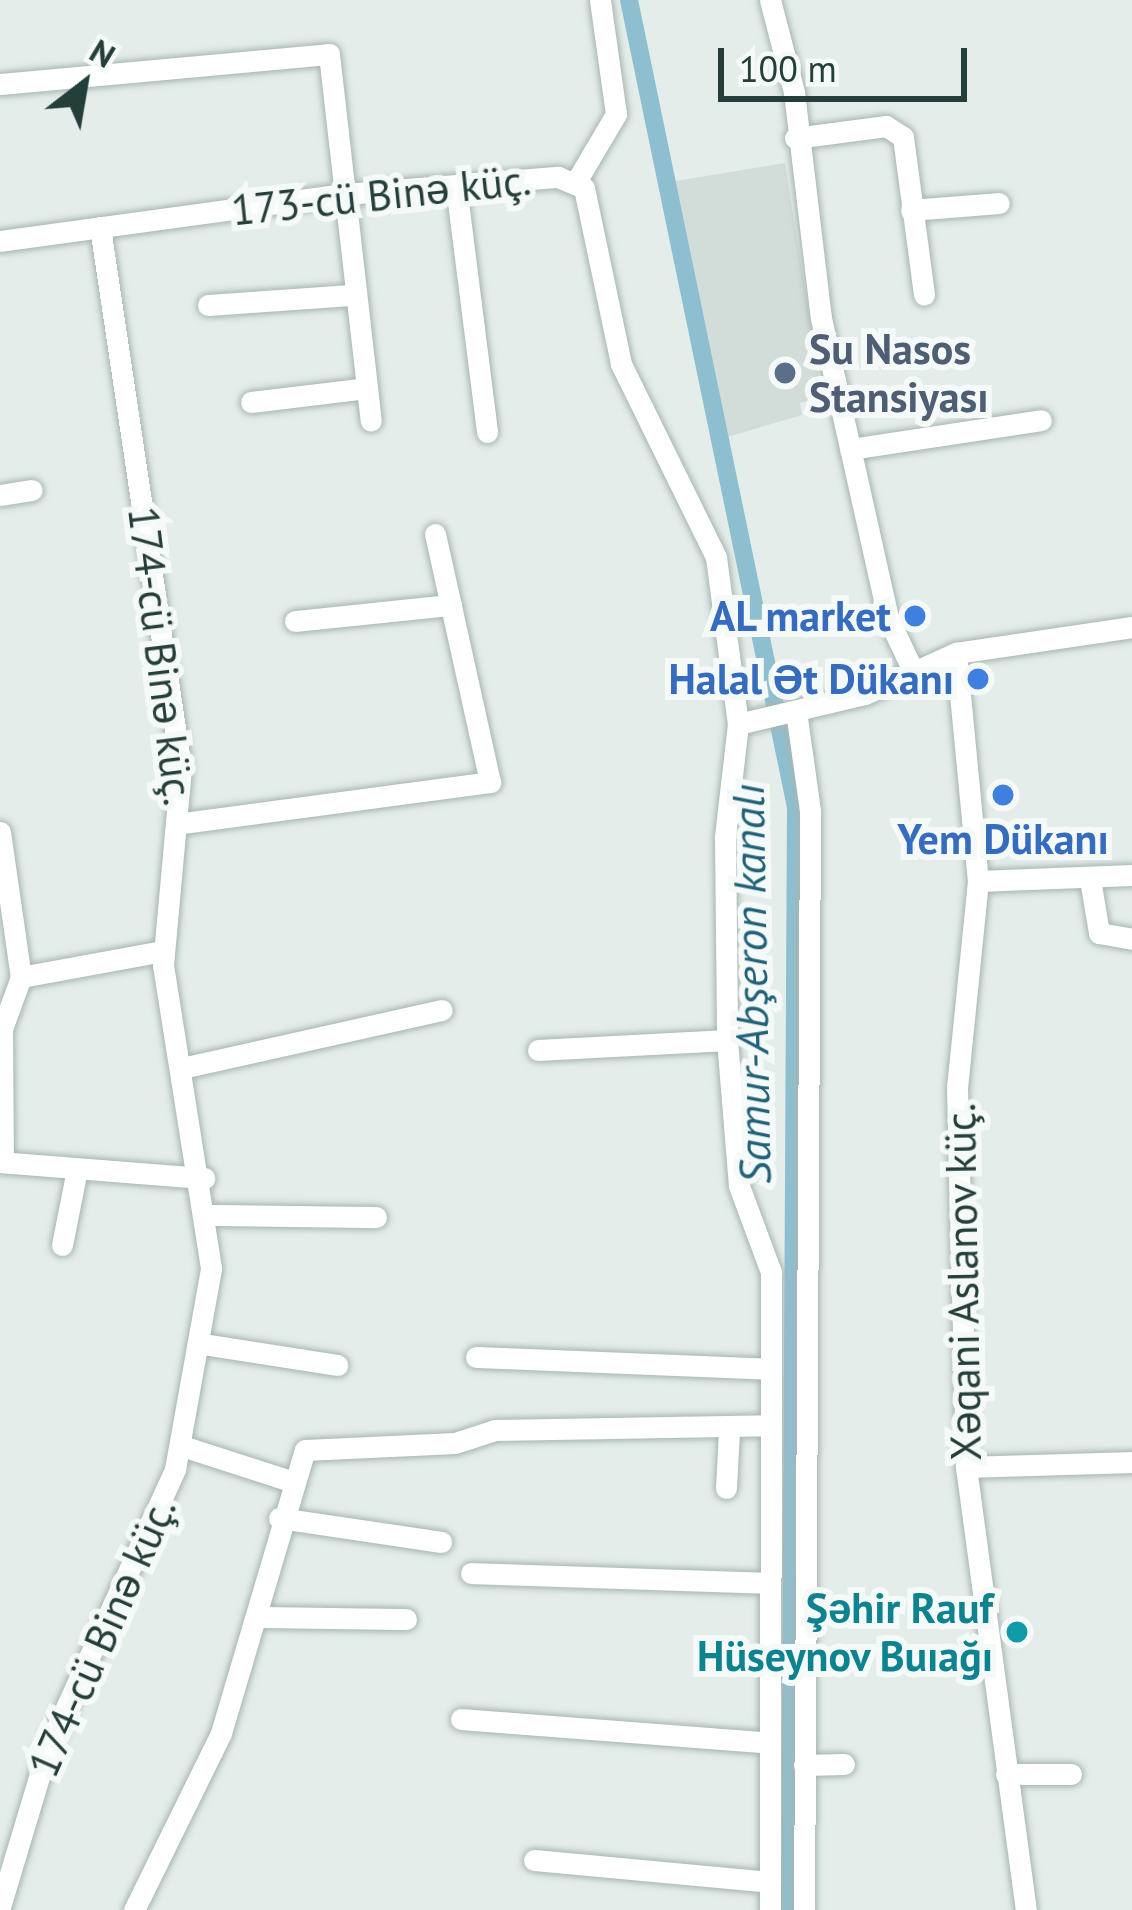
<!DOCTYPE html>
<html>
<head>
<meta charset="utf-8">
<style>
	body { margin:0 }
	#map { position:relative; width:1132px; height:1910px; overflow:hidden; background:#e4edea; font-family:"PT Sans",sans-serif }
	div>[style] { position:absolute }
	.built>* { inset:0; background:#d2ddd9 }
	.canal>* { height:18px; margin:-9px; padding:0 9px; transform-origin:9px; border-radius:9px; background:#8ebfd0 }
	.roads { filter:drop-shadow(0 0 3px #a7b5b2) drop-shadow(0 0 3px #a7b5b2) }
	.minor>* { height:21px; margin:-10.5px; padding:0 10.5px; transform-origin:10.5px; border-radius:10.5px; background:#fff }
	.dots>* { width:33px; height:33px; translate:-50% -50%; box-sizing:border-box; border:6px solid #f5f9f7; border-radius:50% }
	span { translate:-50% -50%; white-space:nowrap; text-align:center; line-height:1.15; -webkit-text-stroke:12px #f5f9f7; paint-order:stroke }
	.street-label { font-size:42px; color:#243e3a }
	.service-label { font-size:42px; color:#4e5e75; font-weight:700 }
	.left { translate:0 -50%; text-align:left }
	.shop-label { font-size:42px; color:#366cbe; font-weight:700 }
	.right { translate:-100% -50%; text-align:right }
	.culture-label { font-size:42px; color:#0d838f; font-weight:700 }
	.water-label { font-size:45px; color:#1f6179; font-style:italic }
	.north { position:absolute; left:24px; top:24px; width:120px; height:120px; -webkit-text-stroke:9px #f5f9f7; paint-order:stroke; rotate:31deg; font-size:33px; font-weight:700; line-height:48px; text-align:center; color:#243e3a }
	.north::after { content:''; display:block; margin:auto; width:42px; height:54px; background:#243e3a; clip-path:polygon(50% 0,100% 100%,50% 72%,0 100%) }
	.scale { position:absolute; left:718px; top:48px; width:249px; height:54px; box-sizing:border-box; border:6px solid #243e3a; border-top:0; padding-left:15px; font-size:36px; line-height:42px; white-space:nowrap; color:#243e3a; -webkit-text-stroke:9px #f5f9f7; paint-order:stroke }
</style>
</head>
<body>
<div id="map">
	<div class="built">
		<div style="clip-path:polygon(785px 163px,822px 397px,800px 403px,802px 415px,727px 437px,675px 181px)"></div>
	</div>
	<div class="canal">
		<div style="left:629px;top:0;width:824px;rotate:78.31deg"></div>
		<div style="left:796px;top:807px;width:1103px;rotate:90.31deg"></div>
	</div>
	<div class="roads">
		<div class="minor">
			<div style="left:770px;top:0;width:95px;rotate:75.4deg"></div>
			<div style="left:794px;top:92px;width:228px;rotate:83.2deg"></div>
			<div style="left:821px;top:318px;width:307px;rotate:77.4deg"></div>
			<div style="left:888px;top:618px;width:59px;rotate:64.7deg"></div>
			<div style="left:0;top:84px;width:330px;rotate:-5.2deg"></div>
			<div style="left:329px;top:54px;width:369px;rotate:83.5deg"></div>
			<div style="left:795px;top:138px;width:92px;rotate:-7.5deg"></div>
			<div style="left:886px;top:126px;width:20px;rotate:33deg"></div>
			<div style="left:903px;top:137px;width:159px;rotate:82.4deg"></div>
			<div style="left:577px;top:180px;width:77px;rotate:-59.4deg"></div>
			<div style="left:616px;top:114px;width:115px;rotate:-98deg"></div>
			<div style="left:456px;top:186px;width:248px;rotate:82.8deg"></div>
			<div style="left:911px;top:210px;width:88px;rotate:-4.5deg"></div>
			<div style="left:0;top:241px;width:348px;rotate:-7.8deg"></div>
			<div style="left:345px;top:194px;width:214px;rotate:-4.6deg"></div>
			<div style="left:558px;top:177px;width:28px;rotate:23deg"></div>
			<div style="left:584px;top:188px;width:180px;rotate:78.1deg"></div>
			<div style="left:621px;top:364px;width:215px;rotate:63.8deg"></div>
			<div style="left:716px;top:557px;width:168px;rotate:82.5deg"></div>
			<div style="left:738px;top:724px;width:114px;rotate:96.6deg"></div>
			<div style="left:725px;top:837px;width:203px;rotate:89.4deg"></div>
			<div style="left:727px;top:1040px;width:146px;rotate:85.3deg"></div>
			<div style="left:739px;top:1186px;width:92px;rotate:69.6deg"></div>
			<div style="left:771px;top:1272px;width:638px;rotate:90.09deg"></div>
			<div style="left:208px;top:305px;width:143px;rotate:-4deg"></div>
			<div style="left:251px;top:402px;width:116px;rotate:-6.9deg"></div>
			<div style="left:850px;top:449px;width:193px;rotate:-8.6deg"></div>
			<div style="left:0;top:495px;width:32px;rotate:-9deg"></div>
			<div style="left:295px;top:621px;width:157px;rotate:-5.9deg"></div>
			<div style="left:956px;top:653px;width:229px;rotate:84.5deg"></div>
			<div style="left:978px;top:881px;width:207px;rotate:95.8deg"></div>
			<div style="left:957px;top:1087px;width:380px;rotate:88.6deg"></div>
			<div style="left:966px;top:1467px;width:447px;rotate:82.3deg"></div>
			<div style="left:796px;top:711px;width:101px;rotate:82deg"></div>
			<div style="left:810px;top:811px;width:1099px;rotate:90.31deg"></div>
			<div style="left:738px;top:724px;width:130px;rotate:-13.3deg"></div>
			<div style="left:865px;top:694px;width:100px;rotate:-24.3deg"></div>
			<div style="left:956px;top:653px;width:178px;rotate:-8.4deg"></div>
			<div style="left:183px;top:823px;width:310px;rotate:-7.6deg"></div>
			<div style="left:490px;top:782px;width:254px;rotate:-102.5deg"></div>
			<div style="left:0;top:832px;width:147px;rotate:81.8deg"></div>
			<div style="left:21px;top:977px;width:55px;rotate:110.1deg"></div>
			<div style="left:2px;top:1029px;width:133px;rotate:89.6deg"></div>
			<div style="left:1090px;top:879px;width:55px;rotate:80.5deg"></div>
			<div style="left:1099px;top:933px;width:34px;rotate:10deg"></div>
			<div style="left:978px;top:881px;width:154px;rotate:-2.2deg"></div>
			<div style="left:21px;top:977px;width:144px;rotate:-10.4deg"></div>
			<div style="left:538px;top:1050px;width:189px;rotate:-3deg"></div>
			<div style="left:182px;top:1068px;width:266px;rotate:-12.6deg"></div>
			<div style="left:0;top:1162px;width:205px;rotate:4.5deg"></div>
			<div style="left:209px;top:1215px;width:167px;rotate:0.7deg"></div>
			<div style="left:62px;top:1245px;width:77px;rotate:-78.8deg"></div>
			<div style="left:203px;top:1344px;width:136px;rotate:8.9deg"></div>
			<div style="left:476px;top:1357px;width:295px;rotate:2.3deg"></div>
			<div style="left:182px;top:1446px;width:110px;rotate:17.9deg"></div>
			<div style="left:966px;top:1467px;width:166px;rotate:-1.7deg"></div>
			<div style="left:726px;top:1488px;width:58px;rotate:-87deg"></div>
			<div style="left:279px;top:1518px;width:164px;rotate:8.4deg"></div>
			<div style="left:471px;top:1573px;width:299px;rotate:1.9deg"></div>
			<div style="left:256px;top:1617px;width:150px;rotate:0.8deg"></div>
			<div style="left:461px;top:1719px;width:310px;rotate:4.4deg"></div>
			<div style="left:804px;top:1765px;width:40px;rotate:-1.4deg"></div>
			<div style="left:1006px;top:1774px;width:65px"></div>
			<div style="left:534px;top:1860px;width:237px;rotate:5.3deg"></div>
			<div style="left:0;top:1907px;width:167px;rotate:-73.3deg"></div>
			<div style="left:48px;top:1747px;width:306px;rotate:-65.4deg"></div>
			<div style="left:175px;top:1469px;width:204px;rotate:-79.8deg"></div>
			<div style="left:211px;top:1268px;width:307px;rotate:-99deg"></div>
			<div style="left:163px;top:965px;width:198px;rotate:-84.8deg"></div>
			<div style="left:181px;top:768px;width:547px;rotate:-98.52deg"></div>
			<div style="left:134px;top:1910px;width:197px;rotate:-63.8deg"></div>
			<div style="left:221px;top:1733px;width:295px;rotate:-73.5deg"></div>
			<div style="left:305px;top:1450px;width:150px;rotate:-2.7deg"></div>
			<div style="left:455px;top:1443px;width:42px;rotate:-18deg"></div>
			<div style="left:495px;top:1430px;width:275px;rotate:-1deg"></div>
		</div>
	</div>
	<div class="dots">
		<div style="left:785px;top:373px;background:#5c6f8a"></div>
		<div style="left:915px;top:616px;background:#3f7fe0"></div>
		<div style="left:978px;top:679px;background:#3f7fe0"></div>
		<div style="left:1003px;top:795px;background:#3f7fe0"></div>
		<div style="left:1017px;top:1632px;background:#0f9aa8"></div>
	</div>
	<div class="street-label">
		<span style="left:381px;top:195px;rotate:-6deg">173-cü Binə küç.</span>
		<span style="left:161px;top:656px;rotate:83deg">174-cü Binə küç.</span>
		<span style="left:963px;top:1282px;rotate:-91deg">Xəqani Aslanov küç.</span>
		<span style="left:102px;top:1637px;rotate:-66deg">174-cü Binə küç.</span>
	</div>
	<div class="service-label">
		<span class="left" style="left:809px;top:373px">Su Nasos<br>Stansiyası</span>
	</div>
	<div class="shop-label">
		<span class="right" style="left:891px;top:616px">AL market</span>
		<span class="right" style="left:954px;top:679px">Halal Ət Dükanı</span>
		<span style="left:1003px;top:839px">Yem Dükanı</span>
	</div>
	<div class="culture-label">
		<span class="right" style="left:993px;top:1632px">Şəhir Rauf<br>Hüseynov Buıağı</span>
	</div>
	<div class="water-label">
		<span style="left:751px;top:984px;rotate:-91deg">Samur-Abşeron kanalı</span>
	</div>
	<div class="north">N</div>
	<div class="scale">100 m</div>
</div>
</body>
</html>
